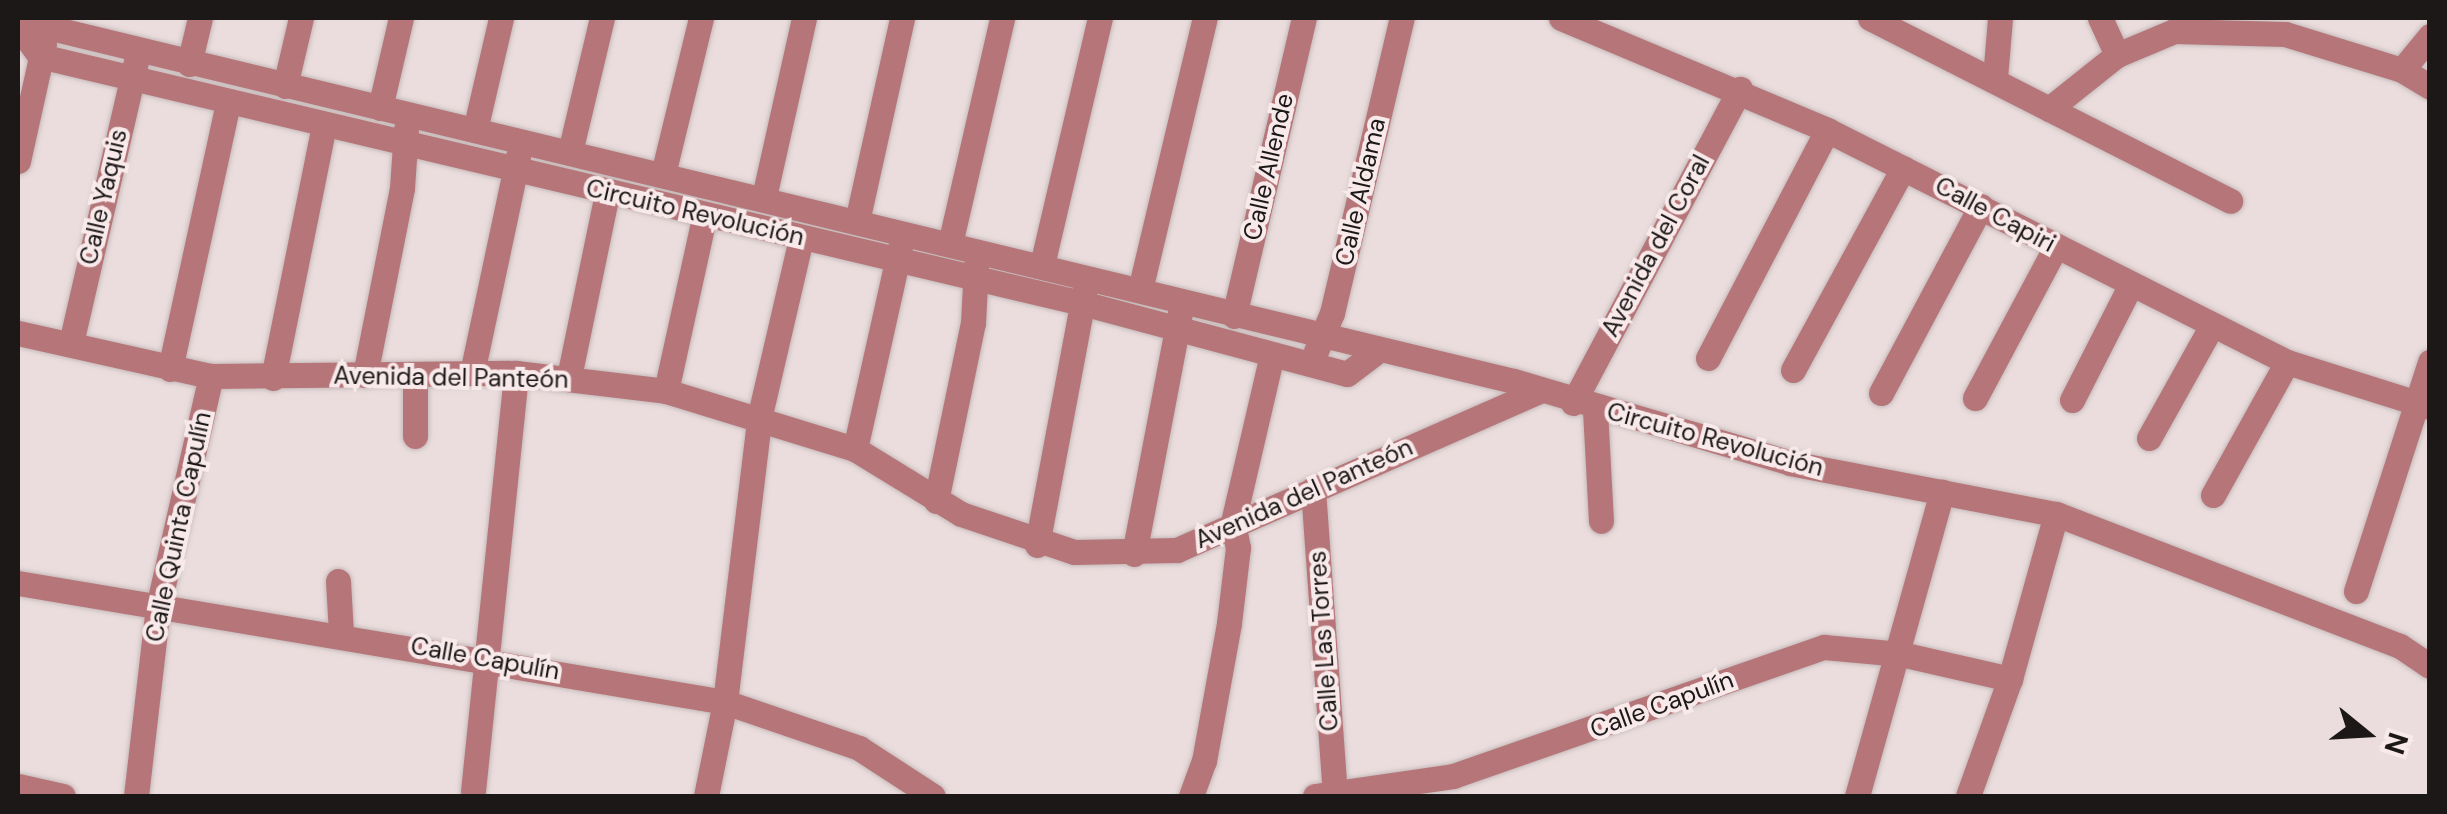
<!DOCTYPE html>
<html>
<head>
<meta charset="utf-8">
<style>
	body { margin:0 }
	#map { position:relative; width:2447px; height:814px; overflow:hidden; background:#ebdddd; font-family:"DM Sans",sans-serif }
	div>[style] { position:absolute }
	.roads { filter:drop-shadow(0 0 2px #c6baba) drop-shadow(0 0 2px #c6baba) }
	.minor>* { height:25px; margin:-12.5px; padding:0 12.5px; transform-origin:12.5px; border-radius:12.5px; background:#b67679 }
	span { translate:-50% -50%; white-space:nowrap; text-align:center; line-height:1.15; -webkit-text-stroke:8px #f8eaea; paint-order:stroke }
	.street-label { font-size:25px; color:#1d1818 }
	.frame { position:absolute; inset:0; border:20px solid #1d1818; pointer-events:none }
	.north { position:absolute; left:2317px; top:684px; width:100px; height:100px; -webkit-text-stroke:8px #f8eaea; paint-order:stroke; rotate:108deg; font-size:28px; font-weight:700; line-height:40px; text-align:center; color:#1d1818 }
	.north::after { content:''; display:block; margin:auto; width:35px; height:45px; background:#1d1818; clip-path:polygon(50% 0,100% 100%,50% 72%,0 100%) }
</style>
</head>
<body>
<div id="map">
	<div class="roads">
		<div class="minor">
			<div style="left:1561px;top:18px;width:289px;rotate:22.8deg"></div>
			<div style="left:1827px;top:130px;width:515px;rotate:26.76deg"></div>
			<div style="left:2287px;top:362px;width:150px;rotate:17.5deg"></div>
			<div style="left:1870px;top:18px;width:404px;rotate:26.9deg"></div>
			<div style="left:2100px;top:18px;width:41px;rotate:65.3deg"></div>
			<div style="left:18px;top:20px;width:1539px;rotate:13.57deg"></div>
			<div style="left:1514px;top:381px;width:288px;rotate:16.5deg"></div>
			<div style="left:1790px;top:463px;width:271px;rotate:10.9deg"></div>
			<div style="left:2056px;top:514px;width:368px;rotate:21deg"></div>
			<div style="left:2400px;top:646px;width:36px;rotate:34deg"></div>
			<div style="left:18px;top:26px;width:37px;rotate:54deg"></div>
			<div style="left:40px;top:56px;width:1071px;rotate:13.34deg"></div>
			<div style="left:1082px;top:303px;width:274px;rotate:15deg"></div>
			<div style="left:1347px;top:374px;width:39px;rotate:-37deg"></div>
			<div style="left:189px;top:64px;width:47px;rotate:-76.6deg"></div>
			<div style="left:2402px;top:70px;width:44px;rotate:-50.5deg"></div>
			<div style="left:1995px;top:78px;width:60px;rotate:-85.2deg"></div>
			<div style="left:285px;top:86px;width:70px;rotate:-76.8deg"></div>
			<div style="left:380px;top:108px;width:92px;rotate:-76.9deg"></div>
			<div style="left:2049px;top:109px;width:87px;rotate:-38.5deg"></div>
			<div style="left:2117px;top:55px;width:62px;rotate:-22.8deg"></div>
			<div style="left:2174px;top:31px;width:111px;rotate:1.5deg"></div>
			<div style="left:2285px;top:34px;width:122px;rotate:17.1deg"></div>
			<div style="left:2402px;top:70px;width:33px;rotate:31deg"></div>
			<div style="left:475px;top:130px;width:115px;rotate:-76.9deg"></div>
			<div style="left:570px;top:152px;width:138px;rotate:-76.6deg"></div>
			<div style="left:18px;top:161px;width:120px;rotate:-77.5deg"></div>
			<div style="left:663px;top:174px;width:161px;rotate:-76.3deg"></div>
			<div style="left:764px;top:197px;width:183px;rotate:-77.4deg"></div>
			<div style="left:858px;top:217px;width:204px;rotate:-77.5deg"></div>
			<div style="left:950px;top:244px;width:232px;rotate:-77deg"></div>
			<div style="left:1042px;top:265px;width:254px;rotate:-76.8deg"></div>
			<div style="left:1140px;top:290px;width:280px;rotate:-76.6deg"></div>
			<div style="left:1234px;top:316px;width:306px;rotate:-76.8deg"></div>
			<div style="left:18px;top:333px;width:198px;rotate:12.6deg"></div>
			<div style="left:211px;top:376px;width:305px;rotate:-0.6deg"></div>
			<div style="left:516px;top:373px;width:151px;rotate:6.8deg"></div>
			<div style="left:666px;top:391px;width:198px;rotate:17.1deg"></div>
			<div style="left:855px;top:449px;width:124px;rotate:31.5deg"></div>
			<div style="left:961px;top:514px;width:119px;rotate:18.6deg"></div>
			<div style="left:1074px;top:552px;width:103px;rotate:-1.1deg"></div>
			<div style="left:1177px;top:550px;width:398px;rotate:-23.7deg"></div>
			<div style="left:71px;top:343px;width:288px;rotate:-77deg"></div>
			<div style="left:1316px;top:351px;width:41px;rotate:-67.2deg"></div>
			<div style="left:1332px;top:313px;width:303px;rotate:-76.7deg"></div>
			<div style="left:1708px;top:358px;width:257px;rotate:-62.4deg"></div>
			<div style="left:170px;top:369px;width:273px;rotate:-77.7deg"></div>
			<div style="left:1793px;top:370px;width:230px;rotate:-61.4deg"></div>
			<div style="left:472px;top:373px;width:222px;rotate:-78deg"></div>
			<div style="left:365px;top:375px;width:191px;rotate:-78.8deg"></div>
			<div style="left:402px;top:188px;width:59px;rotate:-86.1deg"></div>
			<div style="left:415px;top:375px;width:61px;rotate:90deg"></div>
			<div style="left:569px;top:377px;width:187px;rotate:-78.3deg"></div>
			<div style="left:273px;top:378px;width:258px;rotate:-78.6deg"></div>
			<div style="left:666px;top:391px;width:177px;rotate:-77.6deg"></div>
			<div style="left:1881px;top:393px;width:212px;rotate:-61.9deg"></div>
			<div style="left:1975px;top:398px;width:170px;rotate:-61.9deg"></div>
			<div style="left:2072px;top:400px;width:128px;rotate:-63deg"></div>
			<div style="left:1573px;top:403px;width:356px;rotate:-62deg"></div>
			<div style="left:1595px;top:410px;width:111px;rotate:86.9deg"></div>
			<div style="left:2149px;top:438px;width:127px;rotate:-60.8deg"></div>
			<div style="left:855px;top:449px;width:206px;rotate:-77.4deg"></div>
			<div style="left:1313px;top:489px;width:305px;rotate:85.9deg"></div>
			<div style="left:2213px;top:495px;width:152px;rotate:-60.9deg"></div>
			<div style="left:936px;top:501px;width:182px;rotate:-78.3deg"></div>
			<div style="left:973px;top:323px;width:58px;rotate:-87deg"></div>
			<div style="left:1037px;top:545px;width:261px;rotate:-79.4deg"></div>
			<div style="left:1134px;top:554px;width:246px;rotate:-79.2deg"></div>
			<div style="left:338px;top:581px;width:52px;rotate:86.7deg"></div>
			<div style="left:18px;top:583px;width:717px;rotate:9.55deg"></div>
			<div style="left:725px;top:702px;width:142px;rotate:18.9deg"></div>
			<div style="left:859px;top:748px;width:88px;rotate:33deg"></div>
			<div style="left:2356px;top:591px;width:241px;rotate:-72.1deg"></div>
			<div style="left:18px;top:786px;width:46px;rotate:12.5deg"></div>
			<div style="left:473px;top:791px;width:420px;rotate:-84.1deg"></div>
			<div style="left:136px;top:796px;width:190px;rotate:-83.4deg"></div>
			<div style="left:158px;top:607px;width:237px;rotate:-77.1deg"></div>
			<div style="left:706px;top:796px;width:96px;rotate:-78.6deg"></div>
			<div style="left:725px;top:702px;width:285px;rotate:-83.1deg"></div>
			<div style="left:759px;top:419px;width:186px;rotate:-76.9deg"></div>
			<div style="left:1191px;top:796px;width:37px;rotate:-70deg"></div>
			<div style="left:1204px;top:761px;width:140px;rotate:-79.7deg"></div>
			<div style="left:1229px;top:623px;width:76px;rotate:-83.2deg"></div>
			<div style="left:1238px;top:548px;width:26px;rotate:-101deg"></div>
			<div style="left:1233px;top:522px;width:171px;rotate:-76.9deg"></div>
			<div style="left:1315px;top:796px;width:139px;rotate:-8.2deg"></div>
			<div style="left:1453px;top:776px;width:393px;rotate:-19.2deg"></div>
			<div style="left:1824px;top:647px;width:77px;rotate:5.2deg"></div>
			<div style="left:1901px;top:654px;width:112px;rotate:12.9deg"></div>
			<div style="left:1857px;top:796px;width:316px;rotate:-74.4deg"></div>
			<div style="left:1968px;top:796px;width:124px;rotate:-70.3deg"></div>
			<div style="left:2010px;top:679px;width:171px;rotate:-74.4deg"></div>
		</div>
	</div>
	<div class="street-label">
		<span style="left:1269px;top:167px;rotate:-77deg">Calle Allende</span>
		<span style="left:1361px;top:192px;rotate:-77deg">Calle Aldama</span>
		<span style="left:104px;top:197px;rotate:-77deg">Calle Yaquis</span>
		<span style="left:695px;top:213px;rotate:13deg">Circuito Revolución</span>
		<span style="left:1995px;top:215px;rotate:28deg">Calle Capiri</span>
		<span style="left:1656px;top:246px;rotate:-62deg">Avenida del Coral</span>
		<span style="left:451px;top:378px;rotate:1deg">Avenida del Panteón</span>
		<span style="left:1715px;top:440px;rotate:15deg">Circuito Revolución</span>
		<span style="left:1304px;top:494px;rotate:-24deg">Avenida del Panteón</span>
		<span style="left:179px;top:527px;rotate:-78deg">Calle Quinta Capulín</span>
		<span style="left:1324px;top:641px;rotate:-94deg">Calle Las Torres</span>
		<span style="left:485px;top:659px;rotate:10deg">Calle Capulín</span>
		<span style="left:1662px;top:705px;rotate:-20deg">Calle Capulín</span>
	</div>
	<div class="frame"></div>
	<div class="north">N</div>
</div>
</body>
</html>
